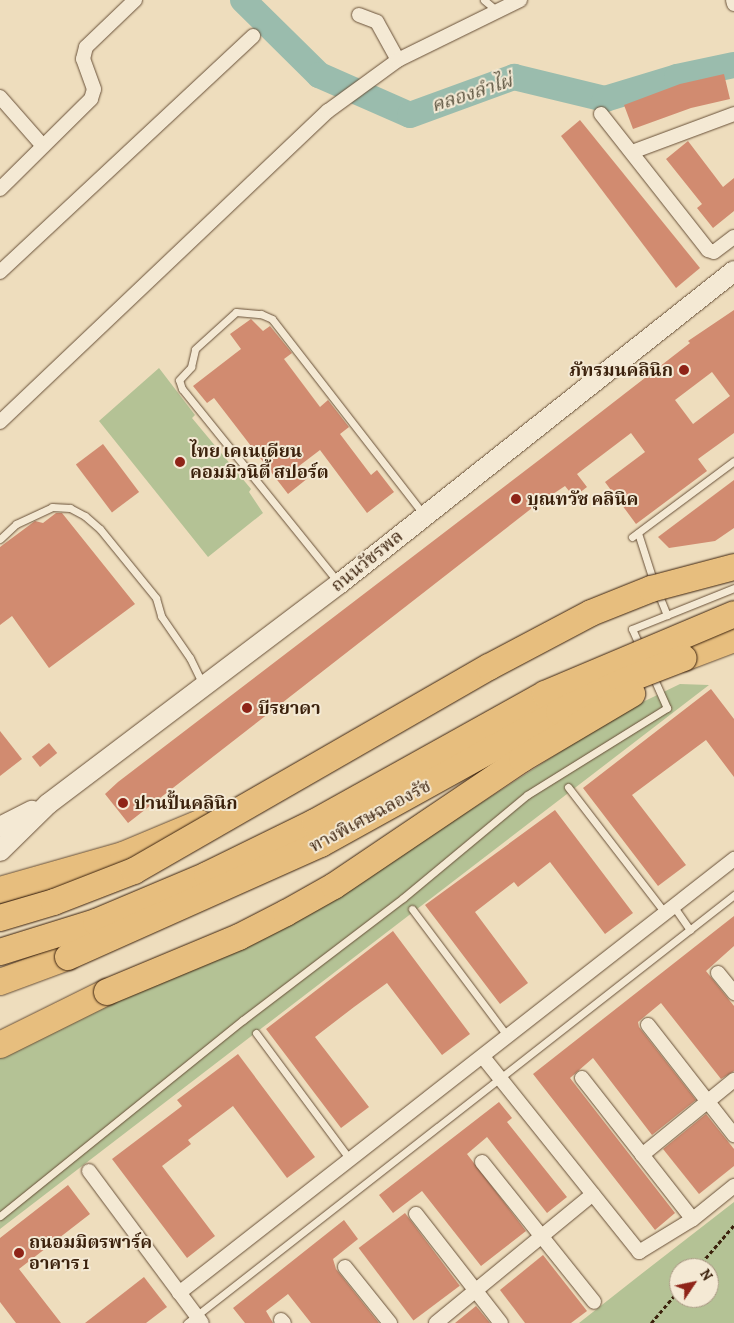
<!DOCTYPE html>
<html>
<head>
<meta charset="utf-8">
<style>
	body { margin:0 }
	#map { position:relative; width:734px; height:1323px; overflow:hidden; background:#eeddbd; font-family:Alegreya,"Noto Serif Thai",serif }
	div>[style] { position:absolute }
	.green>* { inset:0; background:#b4c295 }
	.river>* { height:26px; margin:-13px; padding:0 13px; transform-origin:13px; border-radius:13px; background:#9abcad }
	.building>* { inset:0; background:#d18b70; transform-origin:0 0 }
	.path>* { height:2.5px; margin-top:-1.25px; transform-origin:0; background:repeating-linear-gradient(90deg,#3b210c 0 4px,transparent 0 6.5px) }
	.roads { filter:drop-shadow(0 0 1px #685038) drop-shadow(0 0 1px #685038) }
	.lane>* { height:7px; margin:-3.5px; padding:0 3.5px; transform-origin:3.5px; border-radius:3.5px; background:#f4e9d4 }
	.street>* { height:14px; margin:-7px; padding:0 7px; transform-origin:7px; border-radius:7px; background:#f4e9d4 }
	.secondary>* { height:20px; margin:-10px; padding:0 10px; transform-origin:10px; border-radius:10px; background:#f4e9d4 }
	.highway>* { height:26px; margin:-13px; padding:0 13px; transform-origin:13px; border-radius:13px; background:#e7be7e }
	.bridges { filter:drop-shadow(0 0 1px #3b210c) drop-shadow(0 0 1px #3b210c) }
	.highway-bridge>* { height:26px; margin:-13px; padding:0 13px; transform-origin:13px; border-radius:13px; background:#e7be7e }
	.dots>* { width:14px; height:14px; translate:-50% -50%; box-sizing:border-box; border:2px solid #f4e9d4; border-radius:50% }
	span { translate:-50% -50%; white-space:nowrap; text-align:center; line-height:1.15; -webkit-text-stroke:4px #f4e9d4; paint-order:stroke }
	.poi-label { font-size:18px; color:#3b210c; font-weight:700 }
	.right { translate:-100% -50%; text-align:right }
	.left { translate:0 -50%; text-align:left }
	.street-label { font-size:18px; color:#3b210c }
	.water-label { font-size:19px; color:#58503c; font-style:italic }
	.north { position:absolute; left:669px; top:1258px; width:50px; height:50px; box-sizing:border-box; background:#f4e9d4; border:1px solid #aa9984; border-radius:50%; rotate:56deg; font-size:14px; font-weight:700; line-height:20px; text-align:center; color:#3b210c }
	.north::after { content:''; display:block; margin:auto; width:18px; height:22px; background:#8f2418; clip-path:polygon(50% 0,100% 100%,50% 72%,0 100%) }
</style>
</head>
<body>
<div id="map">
	<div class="green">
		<div style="clip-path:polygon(159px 368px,195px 415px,192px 418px,251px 489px,249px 492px,263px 513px,208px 557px,99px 421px)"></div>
		<div style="clip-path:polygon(680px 684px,709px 685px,0 1229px,0 1054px,447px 825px,620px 713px)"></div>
		<div style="clip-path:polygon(evenodd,734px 1202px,734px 1323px,579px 1323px,640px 1275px,734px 1202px,679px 1268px,709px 1268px,709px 1298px,679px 1298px,679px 1268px)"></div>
	</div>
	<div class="river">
		<div style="left:243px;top:0;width:107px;rotate:44.6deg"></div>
		<div style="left:319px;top:75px;width:99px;rotate:23.7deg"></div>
		<div style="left:410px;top:115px;width:111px;rotate:-20.1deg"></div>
		<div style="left:514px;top:77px;width:94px;rotate:13.6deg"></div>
		<div style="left:605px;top:99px;width:75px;rotate:-17deg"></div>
		<div style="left:677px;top:77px;width:58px;rotate:-11.9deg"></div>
	</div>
	<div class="building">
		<div style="clip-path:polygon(724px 74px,730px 99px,691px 108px,633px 129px,624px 105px,680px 84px)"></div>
		<div style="clip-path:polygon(580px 120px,700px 268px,676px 288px,561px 136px)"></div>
		<div style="clip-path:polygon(688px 141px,723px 187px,734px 178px,734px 211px,713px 228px,697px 208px,702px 204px,666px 159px)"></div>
		<div style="clip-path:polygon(evenodd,734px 310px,734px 433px,698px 459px,707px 471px,636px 524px,605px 482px,645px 452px,631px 433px,577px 474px,587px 487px,574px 497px,565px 486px,532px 508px,128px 823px,105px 794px,118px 782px,543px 457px,690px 343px,688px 341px,734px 310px,712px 372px,730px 396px,693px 424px,675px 400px,712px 372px)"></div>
		<div style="clip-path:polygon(251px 319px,263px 331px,270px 326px,292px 353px,284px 359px,320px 407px,328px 400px,349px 427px,340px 434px,371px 475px,377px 470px,394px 492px,367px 513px,320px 450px,299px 466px,308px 478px,288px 494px,214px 398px,207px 403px,193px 386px,241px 349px,230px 334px)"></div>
		<div style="left:103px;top:444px;width:60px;height:34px;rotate:53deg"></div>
		<div style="clip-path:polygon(734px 480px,734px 528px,715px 541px,669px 548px,658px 537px)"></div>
		<div style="clip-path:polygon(56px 513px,62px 513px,135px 604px,49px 668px,12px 616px,0 625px,0 547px,35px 521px,43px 523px)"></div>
		<div style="clip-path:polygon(711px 689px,734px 719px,734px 777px,706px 740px,632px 795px,686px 865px,658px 886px,583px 788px)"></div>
		<div style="clip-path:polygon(0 731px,22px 759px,0 776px)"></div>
		<div style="left:49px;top:743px;width:13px;height:22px;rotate:51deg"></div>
		<div style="clip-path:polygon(555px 810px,633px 913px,605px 934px,550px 862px,518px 887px,514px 882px,475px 912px,528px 983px,500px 1004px,425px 905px)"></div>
		<div style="clip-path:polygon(734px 916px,734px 946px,706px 971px,734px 1006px,734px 1071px,721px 1079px,661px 1003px,638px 1022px,639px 1027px,696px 1100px,652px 1135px,593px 1058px,570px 1078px,675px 1213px,655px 1230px,533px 1074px)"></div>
		<div style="clip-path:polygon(393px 931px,470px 1034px,442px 1055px,387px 983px,354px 1007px,315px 1037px,369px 1107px,341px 1128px,266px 1029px)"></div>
		<div style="clip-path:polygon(238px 1054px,315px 1157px,287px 1178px,233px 1106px,188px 1140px,191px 1144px,162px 1166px,215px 1236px,187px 1258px,112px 1159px,182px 1106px,177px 1100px)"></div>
		<div style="clip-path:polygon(499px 1102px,512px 1118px,507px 1122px,567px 1197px,547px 1213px,487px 1137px,467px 1154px,526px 1231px,481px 1266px,422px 1191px,393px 1213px,379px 1195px)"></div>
		<div style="clip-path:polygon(706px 1114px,734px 1149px,734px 1166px,699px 1194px,663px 1149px)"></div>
		<div style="clip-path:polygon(68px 1185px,90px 1214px,19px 1269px,61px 1323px,16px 1323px,0 1302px,0 1238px)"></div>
		<div style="left:405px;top:1213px;width:91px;height:58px;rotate:53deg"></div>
		<div style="clip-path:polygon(344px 1220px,358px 1239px,333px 1259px,336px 1269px,379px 1323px,311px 1323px,288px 1294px,266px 1311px,273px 1323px,245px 1323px,233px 1308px)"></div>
		<div style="clip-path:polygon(543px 1255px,587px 1311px,571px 1323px,525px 1323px,500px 1290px)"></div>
		<div style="clip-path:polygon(144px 1277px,167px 1307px,146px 1323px,85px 1323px)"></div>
		<div style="clip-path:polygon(476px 1306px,490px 1323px,455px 1323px)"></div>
	</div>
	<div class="path">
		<div style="left:697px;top:1268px;width:57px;rotate:-49.3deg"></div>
		<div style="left:651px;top:1323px;width:43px;rotate:-49.7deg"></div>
	</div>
	<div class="roads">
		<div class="lane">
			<div style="left:484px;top:0;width:17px;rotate:40deg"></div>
			<div style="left:638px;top:533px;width:52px;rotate:72.3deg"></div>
			<div style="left:632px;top:537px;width:127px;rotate:-36.7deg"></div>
			<div style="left:0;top:539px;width:22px;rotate:-43deg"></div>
			<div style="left:16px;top:524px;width:40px;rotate:-25deg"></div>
			<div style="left:52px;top:507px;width:18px;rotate:3deg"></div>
			<div style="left:70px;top:508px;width:17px;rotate:28deg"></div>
			<div style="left:85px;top:516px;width:20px;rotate:41deg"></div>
			<div style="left:100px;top:529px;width:89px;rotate:50.9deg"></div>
			<div style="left:156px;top:598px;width:19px;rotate:74deg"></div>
			<div style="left:161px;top:616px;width:51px;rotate:55.4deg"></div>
			<div style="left:190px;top:658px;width:30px;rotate:64deg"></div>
			<div style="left:338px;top:582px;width:248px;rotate:-128.9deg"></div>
			<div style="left:182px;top:389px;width:9px;rotate:-108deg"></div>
			<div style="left:179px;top:380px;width:18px;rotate:-47deg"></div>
			<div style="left:191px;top:367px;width:18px;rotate:-77deg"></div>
			<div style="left:195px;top:349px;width:55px;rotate:-42.1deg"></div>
			<div style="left:236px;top:312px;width:25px;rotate:5deg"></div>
			<div style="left:261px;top:314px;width:12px;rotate:24deg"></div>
			<div style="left:272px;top:319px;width:248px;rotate:52.2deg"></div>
			<div style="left:658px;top:593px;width:24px;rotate:68deg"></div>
			<div style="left:641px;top:649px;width:22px;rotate:-114deg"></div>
			<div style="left:632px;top:629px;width:110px;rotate:-21.9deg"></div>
			<div style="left:568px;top:787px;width:159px;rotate:52.4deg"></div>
			<div style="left:674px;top:907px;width:28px;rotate:55deg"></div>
			<div style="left:412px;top:909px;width:160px;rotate:53.1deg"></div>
			<div style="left:256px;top:1033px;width:159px;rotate:53.4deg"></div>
			<div style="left:0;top:1216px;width:312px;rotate:-38.9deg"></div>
			<div style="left:243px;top:1020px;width:201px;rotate:-37.3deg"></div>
			<div style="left:403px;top:898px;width:161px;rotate:-39.7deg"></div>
			<div style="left:527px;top:795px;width:165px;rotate:-31.9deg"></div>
			<div style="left:667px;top:708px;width:36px;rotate:-114deg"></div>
			<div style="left:187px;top:1323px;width:695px;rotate:-38.04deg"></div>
		</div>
		<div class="street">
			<div style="left:733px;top:0;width:4px;rotate:76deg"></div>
			<div style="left:359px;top:15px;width:19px;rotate:21deg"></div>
			<div style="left:377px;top:22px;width:43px;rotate:61.1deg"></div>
			<div style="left:0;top:97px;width:65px;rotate:48.7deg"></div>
			<div style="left:601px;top:114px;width:173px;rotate:51.8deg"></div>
			<div style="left:708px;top:250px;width:6px;rotate:18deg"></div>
			<div style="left:714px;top:252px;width:25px;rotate:-37deg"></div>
			<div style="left:632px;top:152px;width:109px;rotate:-20.4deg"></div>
			<div style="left:0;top:189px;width:128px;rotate:-44.7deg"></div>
			<div style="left:91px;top:99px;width:10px;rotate:-73deg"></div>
			<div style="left:94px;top:89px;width:32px;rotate:-110deg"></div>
			<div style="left:83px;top:59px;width:12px;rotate:-76deg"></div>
			<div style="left:86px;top:47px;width:68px;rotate:-43.8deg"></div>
			<div style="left:0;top:272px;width:346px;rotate:-43deg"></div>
			<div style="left:0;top:422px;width:452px;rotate:-43.5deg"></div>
			<div style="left:328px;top:111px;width:87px;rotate:-36.1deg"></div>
			<div style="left:398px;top:60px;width:136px;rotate:-26.2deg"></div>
			<div style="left:718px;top:973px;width:26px;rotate:51deg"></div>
			<div style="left:648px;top:1025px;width:140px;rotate:52deg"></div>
			<div style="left:483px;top:1057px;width:250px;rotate:51.3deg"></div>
			<div style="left:639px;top:1252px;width:63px;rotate:-31.4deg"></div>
			<div style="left:693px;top:1219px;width:53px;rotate:-38.8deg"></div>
			<div style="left:582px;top:1078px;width:172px;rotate:51.9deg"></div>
			<div style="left:642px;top:1155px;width:119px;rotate:-39.2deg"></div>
			<div style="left:482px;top:1162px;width:179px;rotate:51.3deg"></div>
			<div style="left:89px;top:1171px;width:189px;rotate:53.4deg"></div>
			<div style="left:416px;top:1214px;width:138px;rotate:52.1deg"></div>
			<div style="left:345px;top:1267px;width:72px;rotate:51.2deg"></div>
			<div style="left:179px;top:1293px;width:705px;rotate:-38.02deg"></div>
			<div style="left:281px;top:1320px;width:4px;rotate:45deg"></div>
			<div style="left:436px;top:1323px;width:203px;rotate:-39.4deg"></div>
		</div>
		<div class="secondary">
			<div style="left:0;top:827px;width:36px;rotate:-27deg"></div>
			<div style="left:0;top:851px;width:67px;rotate:-44.4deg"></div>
			<div style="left:48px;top:804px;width:365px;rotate:-37.1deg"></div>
			<div style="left:339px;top:584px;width:504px;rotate:-38.39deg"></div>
		</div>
		<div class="highway">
			<div style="left:684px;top:658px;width:53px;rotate:-20.8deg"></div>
			<div style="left:0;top:890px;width:128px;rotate:-15.9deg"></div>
			<div style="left:123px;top:855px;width:83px;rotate:-22.6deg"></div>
			<div style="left:0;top:982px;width:72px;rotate:-20.2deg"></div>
			<div style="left:0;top:1045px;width:119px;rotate:-26.4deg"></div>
		</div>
	</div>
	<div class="bridges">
		<div class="highway-bridge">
			<div style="left:0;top:918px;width:56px;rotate:-16.5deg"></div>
			<div style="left:54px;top:902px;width:86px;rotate:-21.2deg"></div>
			<div style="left:134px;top:871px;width:409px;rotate:-29.9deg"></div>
			<div style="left:489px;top:667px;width:115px;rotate:-27.9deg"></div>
			<div style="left:591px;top:613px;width:65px;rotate:-21.8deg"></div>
			<div style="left:651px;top:589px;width:86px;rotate:-14.8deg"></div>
			<div style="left:0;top:952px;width:101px;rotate:-17.4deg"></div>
			<div style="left:96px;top:922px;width:121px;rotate:-22.9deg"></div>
			<div style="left:207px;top:875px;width:120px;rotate:-26.1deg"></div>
			<div style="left:315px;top:822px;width:263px;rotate:-29.1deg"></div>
			<div style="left:545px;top:694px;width:205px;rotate:-22.9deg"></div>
			<div style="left:68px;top:957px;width:277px;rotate:-24.1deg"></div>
			<div style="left:321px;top:844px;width:272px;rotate:-29deg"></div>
			<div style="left:559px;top:712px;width:70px;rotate:-25.5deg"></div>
			<div style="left:622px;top:682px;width:66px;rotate:-21.2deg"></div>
			<div style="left:107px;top:992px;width:143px;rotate:-22.6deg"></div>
			<div style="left:239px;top:937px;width:53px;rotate:-27.1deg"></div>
			<div style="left:286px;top:913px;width:55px;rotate:-29.4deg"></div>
			<div style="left:334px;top:886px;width:227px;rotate:-34deg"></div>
			<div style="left:522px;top:759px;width:128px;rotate:-30.6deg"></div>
		</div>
	</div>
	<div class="dots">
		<div style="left:684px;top:370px;background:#8f2418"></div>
		<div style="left:180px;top:462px;background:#8f2418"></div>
		<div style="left:516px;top:499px;background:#8f2418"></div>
		<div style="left:247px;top:708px;background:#8f2418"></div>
		<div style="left:123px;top:803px;background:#8f2418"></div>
		<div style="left:19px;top:1253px;background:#8f2418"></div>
	</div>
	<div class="poi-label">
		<span class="right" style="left:673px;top:370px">ภัทรมนคลินิก</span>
		<span class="left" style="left:190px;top:462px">ไทย เคเนเดียน<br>คอมมิวนิตี้ สปอร์ต</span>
		<span class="left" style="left:527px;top:499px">บุณทวัช คลินิค</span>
		<span class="left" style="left:258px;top:708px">บีรยาดา</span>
		<span class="left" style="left:134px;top:803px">ปานปั้นคลินิก</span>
		<span class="left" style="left:29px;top:1253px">ถนอมมิตรพาร์ค<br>อาคาร 1</span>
	</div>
	<div class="street-label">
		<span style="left:367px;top:561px;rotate:-39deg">ถนนวัชรพล</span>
		<span style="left:370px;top:816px;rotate:-28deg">ทางพิเศษฉลองรัช</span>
	</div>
	<div class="water-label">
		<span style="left:472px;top:94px;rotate:-18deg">คลองลำไผ่</span>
	</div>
	<div class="north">N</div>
</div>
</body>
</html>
